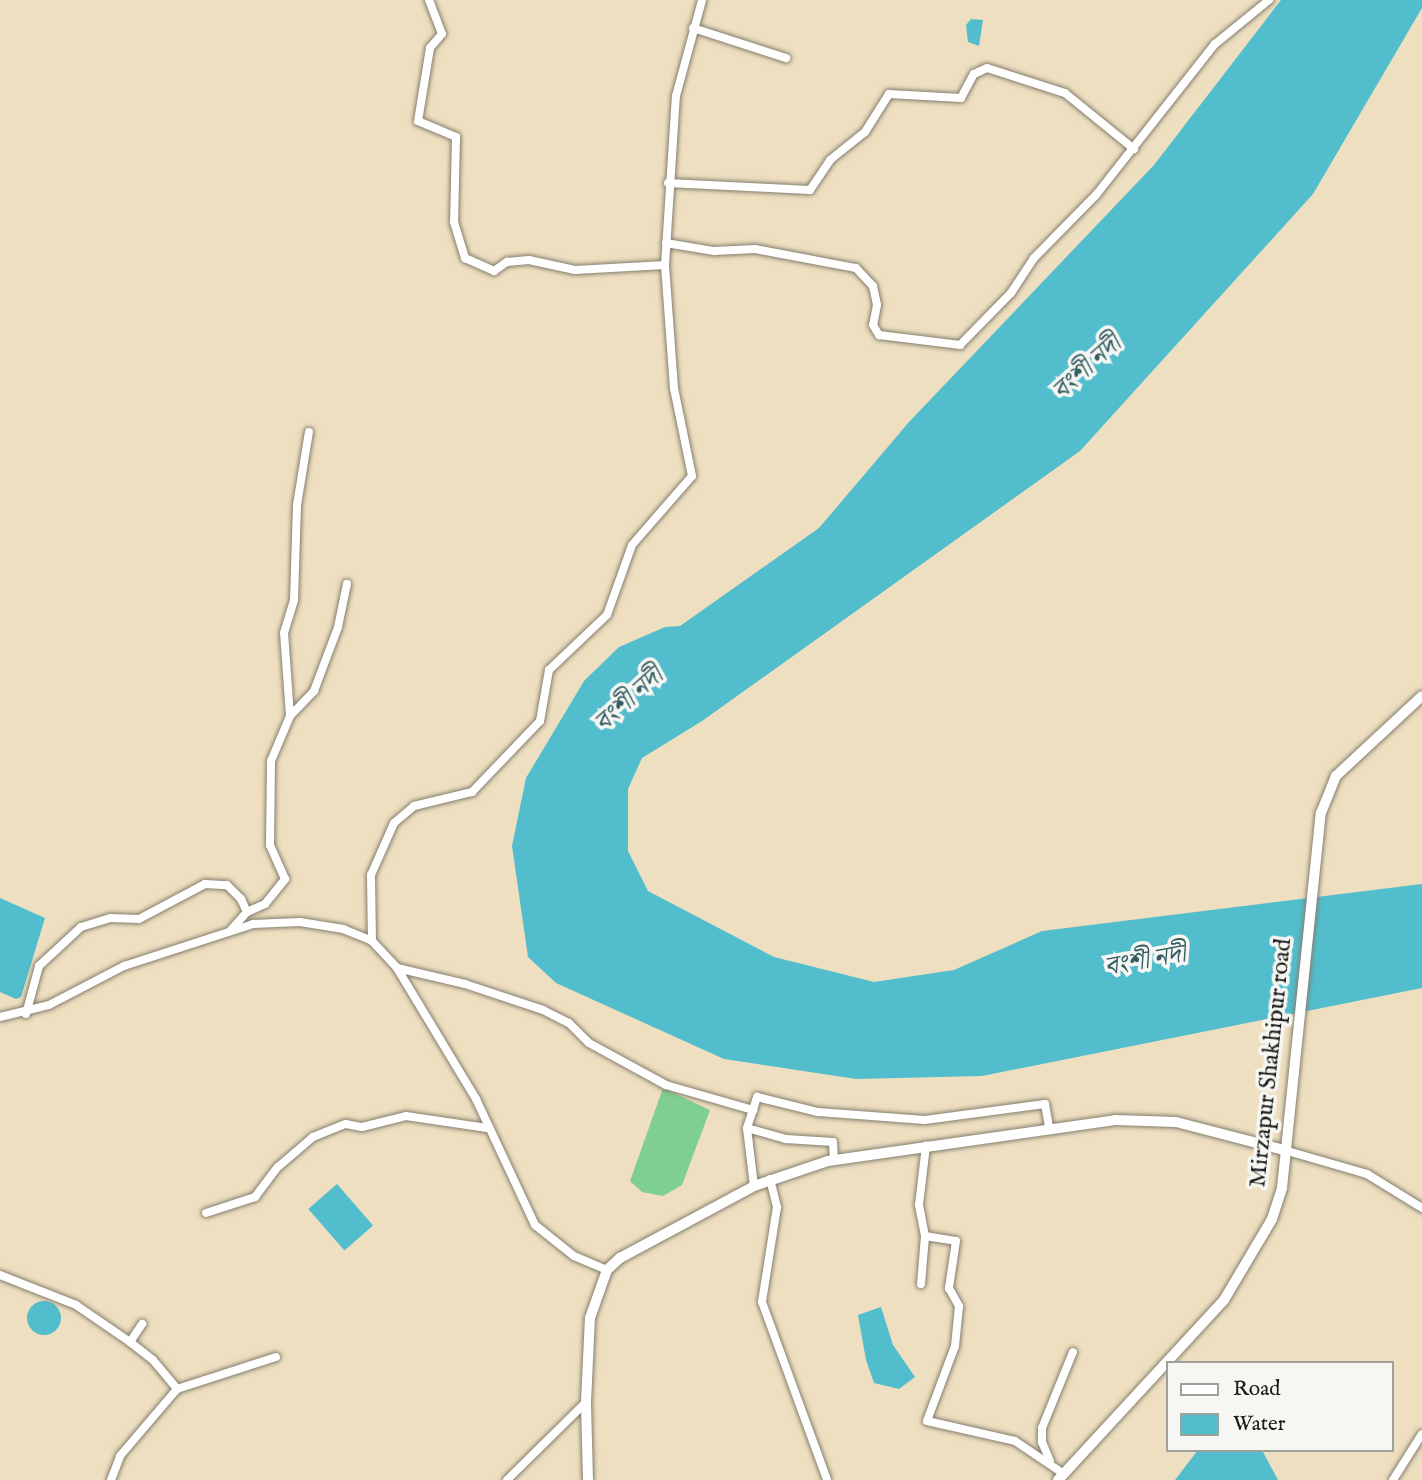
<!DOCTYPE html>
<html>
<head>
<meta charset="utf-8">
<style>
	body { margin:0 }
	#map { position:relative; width:1422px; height:1480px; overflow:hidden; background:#eedfc0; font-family:"IM FELL English","Noto Serif Bengali",serif }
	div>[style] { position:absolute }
	.green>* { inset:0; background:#7fcf90 }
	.water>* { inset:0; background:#52bdcc; transform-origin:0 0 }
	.round { border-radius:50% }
	.roads { filter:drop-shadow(0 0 2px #857e6e) drop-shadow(0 0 2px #857e6e) }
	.street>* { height:8px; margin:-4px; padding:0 4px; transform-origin:4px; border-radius:4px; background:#fff }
	.secondary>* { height:10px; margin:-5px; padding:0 5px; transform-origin:5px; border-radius:5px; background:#fff }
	span { translate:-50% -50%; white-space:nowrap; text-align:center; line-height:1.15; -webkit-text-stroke:7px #f6f6f2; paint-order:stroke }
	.street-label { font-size:24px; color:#1c1c1c }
	.water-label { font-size:26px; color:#325c62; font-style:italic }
	.legend { position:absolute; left:1166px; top:1361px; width:228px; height:91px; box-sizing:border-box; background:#f6f6f2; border:2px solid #9f9f9c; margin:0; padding:9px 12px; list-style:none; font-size:21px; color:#1c1c1c }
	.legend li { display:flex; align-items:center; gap:14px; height:35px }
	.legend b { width:35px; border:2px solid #9f9f9c }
</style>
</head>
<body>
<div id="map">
	<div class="green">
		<div style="clip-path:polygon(663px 1088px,710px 1110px,682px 1185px,663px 1196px,642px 1192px,630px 1181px)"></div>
	</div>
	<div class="water">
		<div style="clip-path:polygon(1281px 0,1422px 0,1422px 8px,1313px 194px,1080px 451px,702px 721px,642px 758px,628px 789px,628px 851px,648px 891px,774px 957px,874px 982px,954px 970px,1042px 931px,1422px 884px,1422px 988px,982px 1076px,856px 1079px,724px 1059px,556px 983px,528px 957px,512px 846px,526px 778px,584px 681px,619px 647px,665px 627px,680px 626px,819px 528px,909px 422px,1154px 165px)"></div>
		<div style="clip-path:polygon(971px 19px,983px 20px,979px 46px,968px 42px,966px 25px)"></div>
		<div style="clip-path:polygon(0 898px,45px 918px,21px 997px,16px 999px,0 992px)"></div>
		<div style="left:337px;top:1184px;width:55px;height:38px;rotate:49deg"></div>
		<div class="round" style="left:27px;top:1301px;width:34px;height:34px"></div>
		<div style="clip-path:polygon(881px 1307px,893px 1345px,915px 1377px,899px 1389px,874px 1383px,866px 1360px,858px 1315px)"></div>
		<div style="clip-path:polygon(1198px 1450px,1262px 1450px,1278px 1480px,1175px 1480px)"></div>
	</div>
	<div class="roads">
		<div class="street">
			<div style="left:429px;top:0;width:36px;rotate:69deg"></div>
			<div style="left:442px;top:34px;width:18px;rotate:131deg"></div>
			<div style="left:430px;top:48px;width:74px;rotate:99.3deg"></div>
			<div style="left:418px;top:121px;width:41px;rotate:22.8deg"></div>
			<div style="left:456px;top:137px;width:85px;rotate:91.3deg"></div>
			<div style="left:454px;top:222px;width:38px;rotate:73deg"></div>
			<div style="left:465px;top:258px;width:32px;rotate:24deg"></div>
			<div style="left:494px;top:271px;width:16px;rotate:-35deg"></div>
			<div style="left:507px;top:262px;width:22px;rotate:-5deg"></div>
			<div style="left:529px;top:260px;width:47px;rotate:12.3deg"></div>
			<div style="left:575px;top:270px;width:90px;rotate:-3.2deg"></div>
			<div style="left:693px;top:28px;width:98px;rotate:17.9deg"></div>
			<div style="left:668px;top:183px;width:142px;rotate:2.8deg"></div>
			<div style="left:810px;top:190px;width:36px;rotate:-56deg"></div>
			<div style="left:830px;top:160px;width:45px;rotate:-38.7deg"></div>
			<div style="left:865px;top:132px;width:45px;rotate:-57.7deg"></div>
			<div style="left:889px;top:94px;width:72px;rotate:3.2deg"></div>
			<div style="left:961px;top:98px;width:27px;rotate:-62deg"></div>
			<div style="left:974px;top:74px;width:14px;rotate:-25deg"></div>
			<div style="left:987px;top:68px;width:82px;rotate:17.8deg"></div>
			<div style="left:1065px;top:93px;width:89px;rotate:39.1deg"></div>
			<div style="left:666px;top:243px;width:49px;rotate:9.5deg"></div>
			<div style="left:714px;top:251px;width:41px;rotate:-2.8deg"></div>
			<div style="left:755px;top:249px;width:103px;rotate:10.7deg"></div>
			<div style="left:856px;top:268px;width:25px;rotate:47deg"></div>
			<div style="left:873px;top:286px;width:19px;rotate:78deg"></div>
			<div style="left:877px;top:305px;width:20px;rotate:101deg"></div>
			<div style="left:873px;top:325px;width:12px;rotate:59deg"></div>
			<div style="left:879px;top:335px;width:82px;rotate:7deg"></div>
			<div style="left:960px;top:345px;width:73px;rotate:-45.6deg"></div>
			<div style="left:1011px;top:293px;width:42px;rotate:-56.7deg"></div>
			<div style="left:1034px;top:258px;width:88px;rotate:-45.5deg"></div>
			<div style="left:1096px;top:195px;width:192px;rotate:-51.8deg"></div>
			<div style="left:1215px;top:44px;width:70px;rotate:-39.2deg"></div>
			<div style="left:290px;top:716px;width:83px;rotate:-94.1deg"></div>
			<div style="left:284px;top:633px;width:34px;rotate:-73deg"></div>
			<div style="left:294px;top:600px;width:95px;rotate:-88.2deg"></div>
			<div style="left:297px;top:505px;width:74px;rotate:-80.7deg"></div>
			<div style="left:247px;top:912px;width:20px;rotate:-24deg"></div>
			<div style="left:265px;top:904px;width:32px;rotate:-51deg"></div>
			<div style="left:285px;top:879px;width:37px;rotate:-114deg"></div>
			<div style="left:270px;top:845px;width:84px;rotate:-89.3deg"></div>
			<div style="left:271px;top:761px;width:49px;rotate:-67.1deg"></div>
			<div style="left:290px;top:716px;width:35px;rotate:-46deg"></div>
			<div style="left:314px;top:691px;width:68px;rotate:-69.4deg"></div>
			<div style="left:338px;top:627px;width:44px;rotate:-78.2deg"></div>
			<div style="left:372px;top:941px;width:66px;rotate:-90.9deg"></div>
			<div style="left:371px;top:875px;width:57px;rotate:-66.1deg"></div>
			<div style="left:394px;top:823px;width:26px;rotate:-40deg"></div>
			<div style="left:414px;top:806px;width:60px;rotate:-13.6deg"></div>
			<div style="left:472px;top:792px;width:98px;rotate:-46.2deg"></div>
			<div style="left:540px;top:721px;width:52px;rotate:-80deg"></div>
			<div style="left:549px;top:670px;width:80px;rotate:-43.5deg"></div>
			<div style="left:607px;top:615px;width:74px;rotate:-70.3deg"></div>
			<div style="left:632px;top:545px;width:91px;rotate:-49deg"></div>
			<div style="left:692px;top:476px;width:90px;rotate:-101.6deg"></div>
			<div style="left:674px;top:388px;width:123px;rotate:-94.2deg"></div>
			<div style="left:665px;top:265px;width:169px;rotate:-86.3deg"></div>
			<div style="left:676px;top:96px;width:99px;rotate:-74.8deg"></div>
			<div style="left:397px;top:968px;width:70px;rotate:13.2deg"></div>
			<div style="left:465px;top:984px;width:82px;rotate:18.4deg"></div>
			<div style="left:543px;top:1010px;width:29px;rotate:27deg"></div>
			<div style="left:569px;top:1023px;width:28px;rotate:45deg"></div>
			<div style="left:589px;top:1043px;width:88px;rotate:28.6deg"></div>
			<div style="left:666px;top:1085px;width:91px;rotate:16deg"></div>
			<div style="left:26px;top:1014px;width:50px;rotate:-74.8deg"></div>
			<div style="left:39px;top:966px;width:57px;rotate:-42.9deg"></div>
			<div style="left:81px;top:927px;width:31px;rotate:-17deg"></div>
			<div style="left:111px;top:918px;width:28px;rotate:2deg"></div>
			<div style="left:139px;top:919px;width:75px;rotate:-27.9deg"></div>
			<div style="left:205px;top:884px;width:22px;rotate:3deg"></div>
			<div style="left:227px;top:885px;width:20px;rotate:45deg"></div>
			<div style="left:241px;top:899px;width:14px;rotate:65deg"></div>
			<div style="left:247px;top:912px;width:24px;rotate:132deg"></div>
			<div style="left:0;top:1017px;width:50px;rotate:-13.8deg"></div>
			<div style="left:49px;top:1005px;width:85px;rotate:-27.5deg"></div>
			<div style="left:124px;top:966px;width:136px;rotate:-18deg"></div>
			<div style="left:253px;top:924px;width:47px;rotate:-2.4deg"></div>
			<div style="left:300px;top:922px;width:44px;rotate:9.2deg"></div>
			<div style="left:343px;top:929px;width:31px;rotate:22deg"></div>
			<div style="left:372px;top:941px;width:37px;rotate:47deg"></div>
			<div style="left:397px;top:968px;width:153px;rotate:58.9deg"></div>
			<div style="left:476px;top:1099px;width:139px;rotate:64.9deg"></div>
			<div style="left:535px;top:1225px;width:50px;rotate:38.5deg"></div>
			<div style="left:574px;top:1256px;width:36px;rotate:23deg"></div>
			<div style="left:747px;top:1128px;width:33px;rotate:-72deg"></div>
			<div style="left:757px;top:1097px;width:63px;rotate:13.8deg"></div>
			<div style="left:818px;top:1112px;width:107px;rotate:4.3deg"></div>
			<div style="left:925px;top:1120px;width:121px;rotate:-7.6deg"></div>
			<div style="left:1045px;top:1104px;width:22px;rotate:80deg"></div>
			<div style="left:1284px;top:1150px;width:86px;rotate:16.1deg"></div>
			<div style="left:1367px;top:1174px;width:65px;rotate:31.7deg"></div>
			<div style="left:770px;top:1179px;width:29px;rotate:76deg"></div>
			<div style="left:777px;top:1207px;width:96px;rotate:99deg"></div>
			<div style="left:762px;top:1302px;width:189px;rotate:69.9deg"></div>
			<div style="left:754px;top:1186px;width:58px;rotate:-96.9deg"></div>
			<div style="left:747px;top:1128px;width:41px;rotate:15.8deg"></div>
			<div style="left:786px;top:1139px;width:47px;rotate:3.7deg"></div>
			<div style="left:833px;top:1142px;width:18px;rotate:87deg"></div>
			<div style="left:206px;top:1213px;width:52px;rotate:-18.1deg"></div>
			<div style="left:255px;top:1197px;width:38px;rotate:-53deg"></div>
			<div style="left:278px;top:1167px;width:46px;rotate:-40.6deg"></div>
			<div style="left:313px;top:1137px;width:35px;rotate:-22deg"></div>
			<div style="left:346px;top:1124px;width:16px;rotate:11deg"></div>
			<div style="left:362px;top:1127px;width:45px;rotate:-14deg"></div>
			<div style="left:406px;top:1116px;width:82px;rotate:8.4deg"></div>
			<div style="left:925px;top:1236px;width:31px;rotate:9deg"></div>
			<div style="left:956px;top:1241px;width:48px;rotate:98.5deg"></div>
			<div style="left:949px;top:1288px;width:21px;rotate:61deg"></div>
			<div style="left:959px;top:1306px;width:40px;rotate:95.7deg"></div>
			<div style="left:955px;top:1346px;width:80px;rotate:110.5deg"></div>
			<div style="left:927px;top:1421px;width:90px;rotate:12.8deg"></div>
			<div style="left:1015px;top:1441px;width:59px;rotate:34deg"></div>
			<div style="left:0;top:1275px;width:82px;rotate:21.5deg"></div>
			<div style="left:76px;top:1305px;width:65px;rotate:34.4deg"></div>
			<div style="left:130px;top:1342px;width:22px;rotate:-56deg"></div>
			<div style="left:921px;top:1284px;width:48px;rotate:-85.2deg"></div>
			<div style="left:925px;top:1236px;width:32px;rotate:-101deg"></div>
			<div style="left:919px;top:1205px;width:60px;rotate:-83.3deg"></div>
			<div style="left:130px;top:1342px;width:29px;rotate:38deg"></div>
			<div style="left:153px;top:1360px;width:38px;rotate:50deg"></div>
			<div style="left:177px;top:1389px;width:104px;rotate:-17.9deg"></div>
			<div style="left:1050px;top:1461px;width:21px;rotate:-113deg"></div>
			<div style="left:1042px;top:1442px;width:14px;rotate:-90deg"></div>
			<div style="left:1042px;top:1428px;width:82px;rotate:-67.8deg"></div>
			<div style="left:111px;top:1480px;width:26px;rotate:-69deg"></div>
			<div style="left:120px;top:1456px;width:88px;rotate:-49.6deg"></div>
			<div style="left:507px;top:1480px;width:111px;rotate:-44.6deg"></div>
			<div style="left:1393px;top:1480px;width:54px;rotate:-57.8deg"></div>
		</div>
		<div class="secondary">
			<div style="left:588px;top:1480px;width:78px;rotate:-91.5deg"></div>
			<div style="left:586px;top:1402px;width:84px;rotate:-87.3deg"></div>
			<div style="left:590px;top:1318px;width:51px;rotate:-70.5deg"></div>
			<div style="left:607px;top:1270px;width:18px;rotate:-43deg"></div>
			<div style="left:620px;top:1258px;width:152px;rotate:-28.2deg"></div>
			<div style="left:754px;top:1186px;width:78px;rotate:-18.7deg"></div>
			<div style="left:828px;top:1161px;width:290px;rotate:-8.1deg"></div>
			<div style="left:1115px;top:1120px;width:61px;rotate:1.9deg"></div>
			<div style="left:1176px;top:1122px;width:112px;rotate:14.5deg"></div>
			<div style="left:1058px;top:1480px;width:245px;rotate:-47.3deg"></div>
			<div style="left:1224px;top:1300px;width:94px;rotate:-59.3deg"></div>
			<div style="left:1272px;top:1219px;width:33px;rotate:-72deg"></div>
			<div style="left:1282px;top:1188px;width:377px;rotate:-84.1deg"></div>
			<div style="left:1321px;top:813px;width:40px;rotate:-68deg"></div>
			<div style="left:1336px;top:776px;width:117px;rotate:-42.9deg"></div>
		</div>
	</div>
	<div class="street-label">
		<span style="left:1271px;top:1063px;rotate:-84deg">Mirzapur Shakhipur road</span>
	</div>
	<div class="water-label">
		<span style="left:1087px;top:368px;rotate:-42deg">বংশী নদী</span>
		<span style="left:629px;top:700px;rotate:-42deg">বংশী নদী</span>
		<span style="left:1145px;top:961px;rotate:-10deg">বংশী নদী</span>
	</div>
	<ul class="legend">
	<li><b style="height:9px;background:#fff"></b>Road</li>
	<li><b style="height:19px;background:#52bdcc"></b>Water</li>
	</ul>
</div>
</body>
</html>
